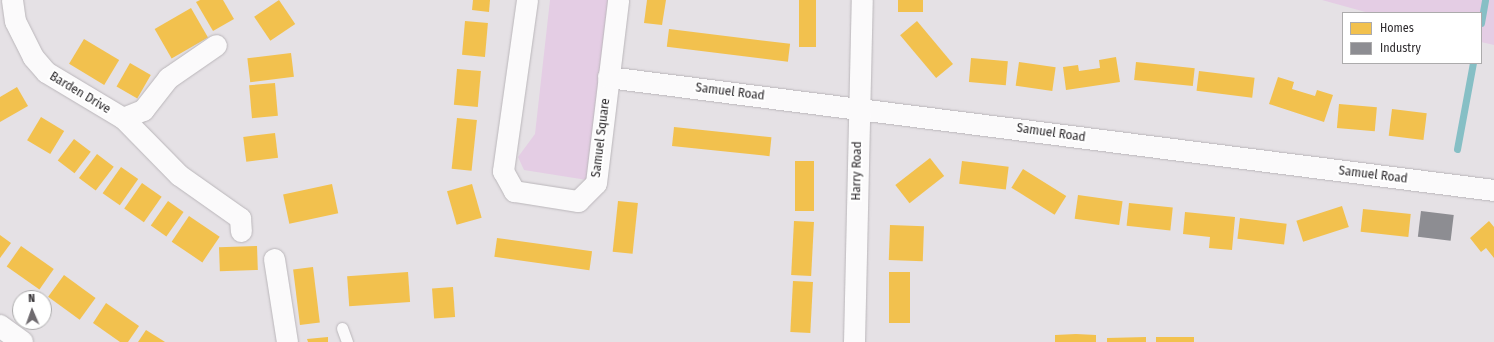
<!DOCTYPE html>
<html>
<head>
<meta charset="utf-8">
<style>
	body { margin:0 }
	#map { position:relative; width:1494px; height:342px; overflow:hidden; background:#e5e1e5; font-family:"Fira Sans Condensed",sans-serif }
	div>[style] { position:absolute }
	.green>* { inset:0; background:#e4cde4 }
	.homes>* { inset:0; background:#f2c14e; transform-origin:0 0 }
	.industry>* { inset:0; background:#8d8d92; transform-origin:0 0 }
	.stream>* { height:7px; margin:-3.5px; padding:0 3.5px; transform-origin:3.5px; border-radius:3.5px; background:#86bfc5 }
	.roads { filter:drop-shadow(0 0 1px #bab6ba) drop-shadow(0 0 1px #bab6ba) }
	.lane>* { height:11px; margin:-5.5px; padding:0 5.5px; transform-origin:5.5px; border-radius:5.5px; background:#fbfafb }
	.street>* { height:21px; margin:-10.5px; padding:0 10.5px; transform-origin:10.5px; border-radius:10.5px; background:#fbfafb }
	.secondary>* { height:22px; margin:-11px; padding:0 11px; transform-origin:11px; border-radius:11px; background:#fbfafb }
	span { translate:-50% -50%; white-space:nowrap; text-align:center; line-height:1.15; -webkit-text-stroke:4px #fff; paint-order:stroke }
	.street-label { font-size:13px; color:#2f2c2f }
	.legend { position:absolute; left:1342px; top:12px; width:140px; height:52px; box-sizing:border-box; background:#fff; border:1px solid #acabac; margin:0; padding:5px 7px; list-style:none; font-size:12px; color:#2f2c2f }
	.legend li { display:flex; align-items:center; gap:8px; height:20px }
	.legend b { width:20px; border:1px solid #acabac }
	.north { position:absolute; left:12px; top:290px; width:40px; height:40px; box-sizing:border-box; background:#fff; border:1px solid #acabac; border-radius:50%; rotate:358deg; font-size:11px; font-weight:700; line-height:16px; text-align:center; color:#2f2c2f }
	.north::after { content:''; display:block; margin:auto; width:14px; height:18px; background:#6f6b6f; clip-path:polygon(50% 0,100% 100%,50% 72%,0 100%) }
</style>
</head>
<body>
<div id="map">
	<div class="green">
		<div style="clip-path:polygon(550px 0,608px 0,587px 180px,524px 170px,518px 157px,535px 134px)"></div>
		<div style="clip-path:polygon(1322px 0,1494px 0,1494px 45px,1481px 42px,1481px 13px,1369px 13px)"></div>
	</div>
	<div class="homes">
		<div style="clip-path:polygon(200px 0,223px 0,234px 19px,213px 31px,196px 2px)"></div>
		<div style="left:279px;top:0;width:29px;height:30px;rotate:56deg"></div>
		<div style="clip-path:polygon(473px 0,490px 0,489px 12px,472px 10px)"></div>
		<div style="clip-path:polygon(647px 0,666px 0,662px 25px,644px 23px)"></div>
		<div style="left:799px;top:0;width:17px;height:47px"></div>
		<div style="left:898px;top:0;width:25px;height:12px"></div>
		<div style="left:191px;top:8px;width:34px;height:42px;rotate:60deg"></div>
		<div style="left:465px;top:21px;width:23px;height:34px;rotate:5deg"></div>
		<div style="left:917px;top:21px;width:56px;height:22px;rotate:50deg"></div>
		<div style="left:669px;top:29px;width:122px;height:18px;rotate:7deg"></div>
		<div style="left:84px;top:39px;width:41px;height:29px;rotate:31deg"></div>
		<div style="left:291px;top:53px;width:24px;height:44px;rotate:83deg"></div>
		<div style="clip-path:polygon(1116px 57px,1120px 82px,1066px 90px,1063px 67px,1078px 65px,1079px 71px,1100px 68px,1099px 60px)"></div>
		<div style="left:971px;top:58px;width:37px;height:24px;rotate:5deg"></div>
		<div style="left:1019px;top:62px;width:37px;height:24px;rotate:8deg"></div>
		<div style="left:1136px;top:62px;width:59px;height:18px;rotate:6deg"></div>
		<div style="left:130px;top:63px;width:24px;height:27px;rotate:30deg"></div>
		<div style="left:457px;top:69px;width:24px;height:36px;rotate:5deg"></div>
		<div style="left:1199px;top:71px;width:56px;height:20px;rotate:7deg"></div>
		<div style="clip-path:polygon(1278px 77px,1294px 82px,1292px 89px,1315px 96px,1317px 90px,1333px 95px,1324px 122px,1269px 104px)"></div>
		<div style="left:275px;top:83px;width:33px;height:26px;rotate:85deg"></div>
		<div style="clip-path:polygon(17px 87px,28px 106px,0 122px,0 97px)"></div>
		<div style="left:1339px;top:104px;width:38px;height:24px;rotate:5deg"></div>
		<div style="left:1392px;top:109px;width:35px;height:27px;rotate:7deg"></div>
		<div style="left:41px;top:117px;width:27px;height:27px;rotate:31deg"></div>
		<div style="left:457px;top:118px;width:20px;height:51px;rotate:6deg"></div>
		<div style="left:674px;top:127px;width:98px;height:19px;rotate:6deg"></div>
		<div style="left:275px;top:133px;width:25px;height:32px;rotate:83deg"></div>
		<div style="left:74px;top:139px;width:21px;height:27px;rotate:37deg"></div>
		<div style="left:97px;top:154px;width:21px;height:30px;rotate:37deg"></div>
		<div style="left:930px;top:158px;width:23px;height:44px;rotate:52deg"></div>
		<div style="left:795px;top:161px;width:19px;height:50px"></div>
		<div style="left:962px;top:161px;width:47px;height:23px;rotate:7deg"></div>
		<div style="left:121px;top:167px;width:21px;height:32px;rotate:35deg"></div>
		<div style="left:1023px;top:169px;width:51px;height:22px;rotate:32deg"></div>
		<div style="left:142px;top:183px;width:24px;height:31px;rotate:35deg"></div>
		<div style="left:332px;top:184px;width:30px;height:50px;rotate:78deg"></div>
		<div style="left:472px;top:184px;width:35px;height:26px;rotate:74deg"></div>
		<div style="left:1078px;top:195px;width:45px;height:24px;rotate:8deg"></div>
		<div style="left:168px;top:201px;width:19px;height:30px;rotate:35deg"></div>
		<div style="left:618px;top:201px;width:20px;height:51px;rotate:6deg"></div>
		<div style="left:1129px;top:203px;width:44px;height:23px;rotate:6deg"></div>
		<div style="left:1342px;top:206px;width:22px;height:48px;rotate:72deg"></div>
		<div style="left:1363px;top:209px;width:48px;height:23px;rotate:6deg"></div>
		<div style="clip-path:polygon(1185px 212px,1235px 217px,1232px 250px,1209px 248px,1210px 237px,1183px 234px)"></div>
		<div style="left:189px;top:216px;width:37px;height:31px;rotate:34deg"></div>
		<div style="left:1240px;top:218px;width:47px;height:21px;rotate:7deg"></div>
		<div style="left:794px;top:221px;width:20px;height:54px;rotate:3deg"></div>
		<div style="clip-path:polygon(1489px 221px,1494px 227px,1494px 258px,1486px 248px,1481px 252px,1470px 238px)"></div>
		<div style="left:890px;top:225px;width:34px;height:35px;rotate:2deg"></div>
		<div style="clip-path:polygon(0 235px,11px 243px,0 258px)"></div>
		<div style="left:497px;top:238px;width:96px;height:19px;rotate:8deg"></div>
		<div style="left:21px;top:246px;width:40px;height:25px;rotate:35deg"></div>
		<div style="left:257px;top:246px;width:24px;height:38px;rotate:88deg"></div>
		<div style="left:313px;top:267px;width:56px;height:20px;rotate:83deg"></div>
		<div style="left:408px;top:272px;width:30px;height:61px;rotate:86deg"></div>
		<div style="left:889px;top:272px;width:21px;height:51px"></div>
		<div style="left:64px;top:275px;width:39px;height:27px;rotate:36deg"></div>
		<div style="left:793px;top:281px;width:20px;height:51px;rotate:3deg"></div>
		<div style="left:453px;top:287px;width:30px;height:21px;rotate:86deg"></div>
		<div style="clip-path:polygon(106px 303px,139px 326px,128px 342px,120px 342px,93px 323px)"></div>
		<div style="clip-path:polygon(146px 330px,162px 340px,165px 342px,138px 342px)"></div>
		<div style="clip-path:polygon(1076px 334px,1096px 335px,1096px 342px,1055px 342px,1055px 335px)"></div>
		<div style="clip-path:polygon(328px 337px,328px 342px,308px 342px,307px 339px)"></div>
		<div style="clip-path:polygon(1146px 337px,1146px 342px,1107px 342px,1107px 338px)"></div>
		<div style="left:1156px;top:337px;width:38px;height:5px"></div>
	</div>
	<div class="industry">
		<div style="left:1421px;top:211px;width:33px;height:26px;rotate:7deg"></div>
	</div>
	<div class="stream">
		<div style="left:1481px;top:23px;width:23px;rotate:-80deg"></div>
		<div style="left:1457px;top:149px;width:87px;rotate:-79.5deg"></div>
	</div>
	<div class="roads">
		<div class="lane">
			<div style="left:342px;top:328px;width:15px;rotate:70deg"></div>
		</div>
		<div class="street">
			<div style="left:12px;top:0;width:21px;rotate:82deg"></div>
			<div style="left:15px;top:21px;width:40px;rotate:63.4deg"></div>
			<div style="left:33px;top:57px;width:20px;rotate:49deg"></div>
			<div style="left:46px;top:72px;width:90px;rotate:30.9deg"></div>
			<div style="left:123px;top:118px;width:22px;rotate:-22deg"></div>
			<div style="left:143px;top:110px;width:41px;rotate:-52deg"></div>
			<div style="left:168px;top:78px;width:58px;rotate:-34.5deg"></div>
			<div style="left:527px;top:0;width:173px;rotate:98deg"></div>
			<div style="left:503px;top:171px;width:23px;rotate:61deg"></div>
			<div style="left:514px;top:191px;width:65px;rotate:8.9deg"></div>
			<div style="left:578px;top:201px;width:25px;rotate:-45deg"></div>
			<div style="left:596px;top:183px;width:184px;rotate:-83.1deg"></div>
			<div style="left:608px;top:77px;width:893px;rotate:7.27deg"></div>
			<div style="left:123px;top:118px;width:80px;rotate:45.5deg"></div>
			<div style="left:179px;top:175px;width:75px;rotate:35.2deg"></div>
			<div style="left:240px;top:218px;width:13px;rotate:86deg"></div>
			<div style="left:274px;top:259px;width:84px;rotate:81.1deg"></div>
			<div style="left:854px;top:342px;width:342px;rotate:-88.7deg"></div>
		</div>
		<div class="secondary">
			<div style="left:0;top:326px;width:27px;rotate:36deg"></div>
		</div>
	</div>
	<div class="street-label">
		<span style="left:730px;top:92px;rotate:7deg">Samuel Road</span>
		<span style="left:80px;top:93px;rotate:31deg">Barden Drive</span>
		<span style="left:1051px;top:133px;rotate:8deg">Samuel Road</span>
		<span style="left:601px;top:138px;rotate:-83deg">Samuel Square</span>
		<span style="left:857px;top:171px;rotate:-89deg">Harry Road</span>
		<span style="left:1373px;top:175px;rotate:7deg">Samuel Road</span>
	</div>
	<ul class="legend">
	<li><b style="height:11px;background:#f2c14e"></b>Homes</li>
	<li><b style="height:11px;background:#8d8d92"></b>Industry</li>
	</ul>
	<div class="north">N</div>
</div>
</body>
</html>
